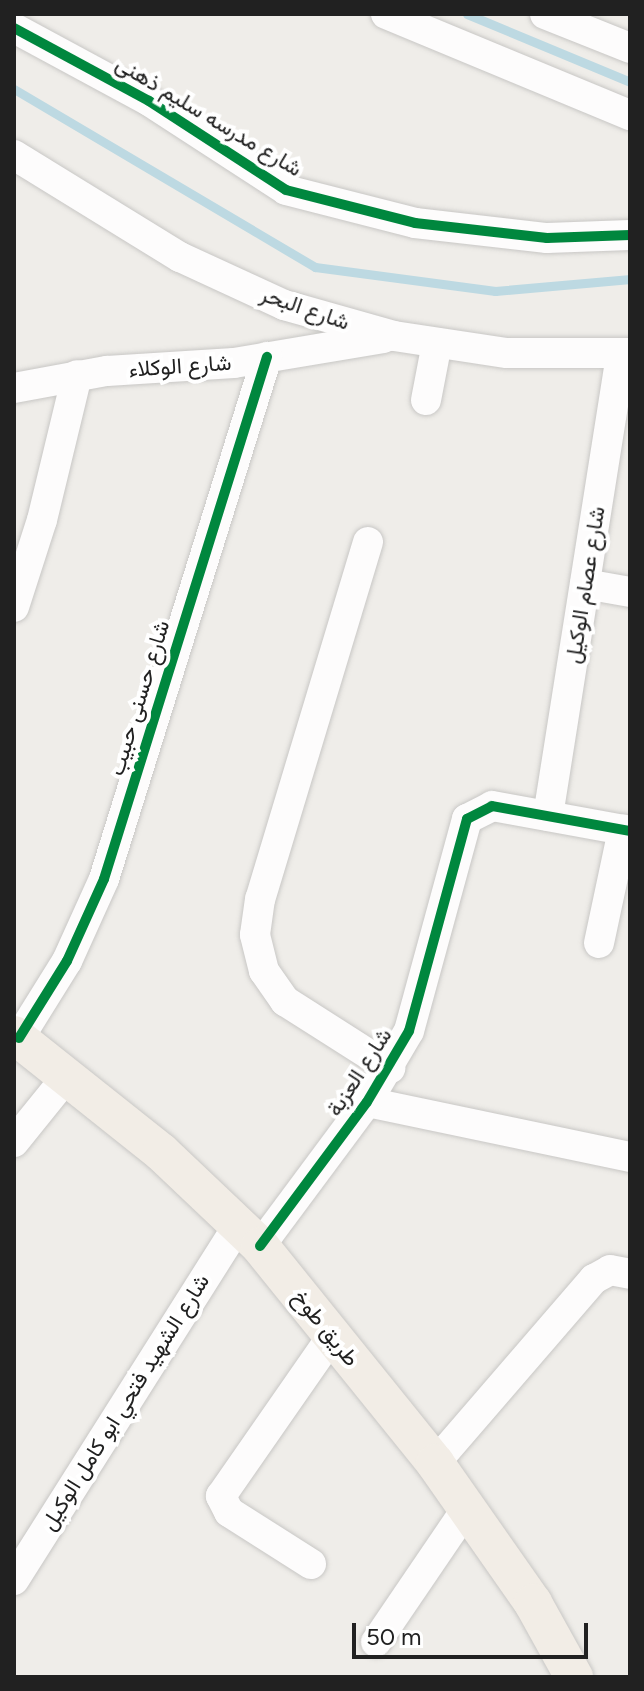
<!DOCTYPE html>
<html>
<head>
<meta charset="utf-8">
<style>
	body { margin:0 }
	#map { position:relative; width:644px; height:1691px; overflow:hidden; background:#efede9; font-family:Figtree,Vazirmatn,sans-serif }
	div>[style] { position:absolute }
	.stream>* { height:9px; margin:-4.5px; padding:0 4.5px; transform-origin:4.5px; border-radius:4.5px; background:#bdd9e2 }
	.roads { filter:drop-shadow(0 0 2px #c8c7c5) drop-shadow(0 0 2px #c8c7c5) }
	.minor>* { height:30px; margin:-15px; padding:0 15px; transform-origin:15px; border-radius:15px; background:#fdfcfc }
	.major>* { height:38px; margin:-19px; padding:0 19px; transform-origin:19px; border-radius:19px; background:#f2ede6 }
	.cycleway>* { height:10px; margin:-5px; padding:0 5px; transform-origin:5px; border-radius:5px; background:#00873e }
	span { translate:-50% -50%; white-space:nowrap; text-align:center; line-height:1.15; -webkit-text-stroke:8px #fff; paint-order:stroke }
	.street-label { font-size:22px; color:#212121 }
	.frame { position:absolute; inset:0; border:16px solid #212121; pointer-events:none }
	.scale { position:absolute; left:352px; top:1623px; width:236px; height:36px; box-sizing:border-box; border:4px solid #212121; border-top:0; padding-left:10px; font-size:24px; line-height:28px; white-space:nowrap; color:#212121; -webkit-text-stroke:6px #fff; paint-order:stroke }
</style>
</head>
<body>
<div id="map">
	<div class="stream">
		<div style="left:467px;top:14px;width:177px;rotate:22.6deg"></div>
		<div style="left:14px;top:89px;width:350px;rotate:30.6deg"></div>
		<div style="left:315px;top:267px;width:182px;rotate:7.6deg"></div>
		<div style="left:495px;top:291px;width:136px;rotate:-5.1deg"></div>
	</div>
	<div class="roads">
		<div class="minor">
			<div style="left:386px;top:14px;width:264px;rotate:22.5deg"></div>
			<div style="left:545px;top:14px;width:92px;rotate:21.8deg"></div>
			<div style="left:14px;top:28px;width:153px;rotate:28.4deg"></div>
			<div style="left:149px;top:101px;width:163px;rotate:33deg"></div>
			<div style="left:286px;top:190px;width:133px;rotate:14.3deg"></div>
			<div style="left:415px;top:223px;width:133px;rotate:6.5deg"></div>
			<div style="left:547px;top:238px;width:83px;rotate:-2.1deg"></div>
			<div style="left:14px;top:155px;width:195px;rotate:31.6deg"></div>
			<div style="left:180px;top:257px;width:115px;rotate:24.8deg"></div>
			<div style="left:284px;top:305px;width:114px;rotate:15.7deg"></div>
			<div style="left:394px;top:336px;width:114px;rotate:8.6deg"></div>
			<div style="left:507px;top:353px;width:123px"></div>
			<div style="left:14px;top:388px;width:95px;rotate:-10.4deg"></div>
			<div style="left:107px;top:371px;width:127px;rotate:-3.6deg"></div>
			<div style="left:234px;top:363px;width:152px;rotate:-9.5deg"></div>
			<div style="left:426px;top:400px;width:58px;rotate:-79.1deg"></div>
			<div style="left:368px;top:542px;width:373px;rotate:106.8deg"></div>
			<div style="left:260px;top:899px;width:36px;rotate:98deg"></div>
			<div style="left:255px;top:935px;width:37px;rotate:76deg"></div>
			<div style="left:264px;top:971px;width:37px;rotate:55deg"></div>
			<div style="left:285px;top:1001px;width:125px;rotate:32.5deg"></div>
			<div style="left:585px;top:584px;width:46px;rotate:10.1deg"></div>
			<div style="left:14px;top:607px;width:91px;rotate:-72.2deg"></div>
			<div style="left:42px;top:520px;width:149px;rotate:-76.4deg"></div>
			<div style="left:548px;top:816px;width:468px;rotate:-81deg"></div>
			<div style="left:599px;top:943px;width:116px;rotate:-78deg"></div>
			<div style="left:19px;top:1038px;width:91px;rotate:-58.1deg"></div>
			<div style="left:67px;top:961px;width:90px;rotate:-65.7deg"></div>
			<div style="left:104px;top:879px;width:547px;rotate:-72.66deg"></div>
			<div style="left:367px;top:1102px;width:269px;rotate:11.8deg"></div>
			<div style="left:14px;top:1142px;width:86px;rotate:-51.1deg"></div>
			<div style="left:260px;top:1246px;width:179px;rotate:-53.4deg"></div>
			<div style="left:367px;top:1102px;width:82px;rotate:-59.4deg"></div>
			<div style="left:409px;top:1031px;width:220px;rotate:-74.7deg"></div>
			<div style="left:467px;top:819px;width:28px;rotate:-27deg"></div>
			<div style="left:492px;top:806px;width:140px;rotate:10.3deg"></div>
			<div style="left:435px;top:1463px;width:243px;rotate:-49.2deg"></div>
			<div style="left:594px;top:1279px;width:18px;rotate:-29deg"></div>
			<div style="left:610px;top:1270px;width:20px;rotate:11deg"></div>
			<div style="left:311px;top:1564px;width:97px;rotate:-147.6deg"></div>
			<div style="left:229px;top:1512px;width:18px;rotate:-117deg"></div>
			<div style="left:221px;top:1496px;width:196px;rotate:-55.2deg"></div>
			<div style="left:14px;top:1580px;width:420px;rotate:-57.7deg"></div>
			<div style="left:376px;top:1642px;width:162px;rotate:-55.8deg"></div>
		</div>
		<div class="major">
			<div style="left:14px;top:1035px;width:188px;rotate:38.5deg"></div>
			<div style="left:161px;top:1152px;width:137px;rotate:43.5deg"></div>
			<div style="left:260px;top:1246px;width:279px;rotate:51.1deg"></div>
			<div style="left:435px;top:1463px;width:171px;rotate:55deg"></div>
			<div style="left:533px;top:1603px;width:85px;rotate:61deg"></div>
		</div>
	</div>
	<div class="cycleway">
		<div style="left:14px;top:28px;width:153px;rotate:28.4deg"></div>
		<div style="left:149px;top:101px;width:163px;rotate:33deg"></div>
		<div style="left:286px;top:190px;width:133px;rotate:14.3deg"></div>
		<div style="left:415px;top:223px;width:133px;rotate:6.5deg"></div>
		<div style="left:547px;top:238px;width:83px;rotate:-2.1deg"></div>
		<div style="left:19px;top:1038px;width:91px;rotate:-58.1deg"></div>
		<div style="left:67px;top:961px;width:90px;rotate:-65.7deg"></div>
		<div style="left:104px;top:879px;width:547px;rotate:-72.66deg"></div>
		<div style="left:260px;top:1246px;width:179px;rotate:-53.4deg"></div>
		<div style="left:367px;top:1102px;width:82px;rotate:-59.4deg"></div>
		<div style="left:409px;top:1031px;width:220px;rotate:-74.7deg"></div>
		<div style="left:467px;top:819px;width:28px;rotate:-27deg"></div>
		<div style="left:492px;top:806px;width:140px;rotate:10.3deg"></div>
	</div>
	<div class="street-label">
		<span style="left:209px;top:116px;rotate:31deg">شارع مدرسه سليم ذهنى</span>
		<span style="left:305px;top:308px;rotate:19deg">شارع البحر</span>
		<span style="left:180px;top:366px;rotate:-4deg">شارع الوكلاء</span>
		<span style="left:585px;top:585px;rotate:-81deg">شارع عصام الوكيل</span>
		<span style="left:139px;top:698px;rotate:-73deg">شارع حسنى حبيب</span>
		<span style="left:359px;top:1072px;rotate:-57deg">شارع العزبة</span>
		<span style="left:326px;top:1328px;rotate:51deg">طريق طوخ</span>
		<span style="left:125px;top:1402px;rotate:-58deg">شارع الشهيد فتحي ابو كامل الوكيل</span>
	</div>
	<div class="frame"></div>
	<div class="scale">50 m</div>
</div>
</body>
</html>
